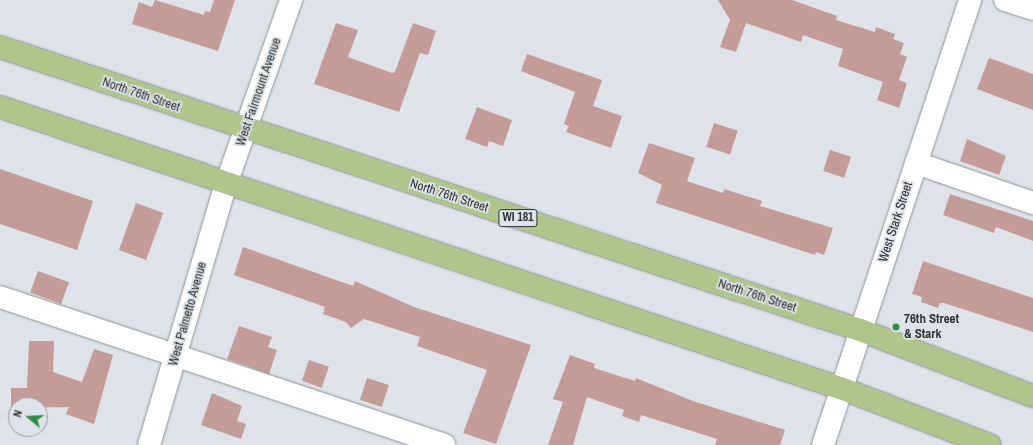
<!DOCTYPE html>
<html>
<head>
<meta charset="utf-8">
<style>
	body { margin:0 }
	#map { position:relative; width:1033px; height:445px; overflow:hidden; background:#dde3e9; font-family:"Archivo Narrow",sans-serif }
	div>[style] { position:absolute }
	.building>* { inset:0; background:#c49c97; transform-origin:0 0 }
	.roads { filter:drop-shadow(0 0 1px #8b9196) drop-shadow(0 0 1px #8b9196) }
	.minor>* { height:22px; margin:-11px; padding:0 11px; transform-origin:11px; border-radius:11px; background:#fff }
	.major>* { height:22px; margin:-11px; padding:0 11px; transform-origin:11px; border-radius:11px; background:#afc68a }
	.dots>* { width:11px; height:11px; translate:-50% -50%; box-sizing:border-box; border:2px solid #dde3e9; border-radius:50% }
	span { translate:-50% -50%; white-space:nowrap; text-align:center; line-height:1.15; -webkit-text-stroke:3.5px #dde3e9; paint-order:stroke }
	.shield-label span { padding:1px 3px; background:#dde3e9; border:1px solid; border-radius:3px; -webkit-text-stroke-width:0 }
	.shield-label { font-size:12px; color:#2e3133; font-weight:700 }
	.street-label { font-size:13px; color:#2e3133 }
	.poi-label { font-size:13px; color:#2e3133; font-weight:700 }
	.left { translate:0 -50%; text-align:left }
	.north { position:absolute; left:8px; top:397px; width:40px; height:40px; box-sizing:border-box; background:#dde3e9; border:1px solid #979ca0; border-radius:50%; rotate:288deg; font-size:11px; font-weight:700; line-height:16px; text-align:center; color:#2e3133 }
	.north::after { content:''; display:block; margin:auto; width:14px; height:18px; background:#2f8f42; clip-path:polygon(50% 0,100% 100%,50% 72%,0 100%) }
</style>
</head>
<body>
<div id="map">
	<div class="building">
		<div style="clip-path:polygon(155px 0,204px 15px,205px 11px,210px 12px,214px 0,235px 0,218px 51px,132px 24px,139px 2px,152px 7px)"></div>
		<div style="clip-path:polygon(718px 0,792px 0,837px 16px,836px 20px,875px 32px,876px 27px,895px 34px,893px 39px,904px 43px,900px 54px,907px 57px,899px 80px,907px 83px,899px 108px,877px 100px,883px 82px,838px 66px,843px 49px,803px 35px,801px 42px,746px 23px,736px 52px,720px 47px,730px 20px)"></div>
		<div style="clip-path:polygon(336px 23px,358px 30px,348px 57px,392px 73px,395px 72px,413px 23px,436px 31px,428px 55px,420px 53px,399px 112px,314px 84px)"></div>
		<div style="clip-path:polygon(527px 54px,602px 80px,593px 106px,622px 116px,611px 148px,566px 132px,569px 126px,564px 124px,575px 92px,521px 71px)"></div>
		<div style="clip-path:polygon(989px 58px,1033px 74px,1033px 110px,977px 89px)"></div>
		<div style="clip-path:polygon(477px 107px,512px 120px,503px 146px,489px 141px,487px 147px,465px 139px)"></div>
		<div style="left:714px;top:123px;width:25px;height:25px;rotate:18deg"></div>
		<div style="clip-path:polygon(967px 139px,1006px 156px,999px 175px,960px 161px)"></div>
		<div style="clip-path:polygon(649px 143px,695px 158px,687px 181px,723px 193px,724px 189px,762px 201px,760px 206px,833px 228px,824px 255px,816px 252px,815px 255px,656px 203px,662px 185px,638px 173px)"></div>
		<div style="left:830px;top:150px;width:22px;height:22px;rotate:18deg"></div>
		<div style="clip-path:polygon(0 169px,93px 201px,77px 250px,0 224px)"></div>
		<div style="clip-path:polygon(950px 194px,1033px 221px,1033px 241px,996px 227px,994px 233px,943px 215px)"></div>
		<div style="left:136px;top:203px;width:29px;height:50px;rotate:20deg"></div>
		<div style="clip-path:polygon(243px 247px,353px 286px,355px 281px,414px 307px,531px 345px,496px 444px,463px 433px,487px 370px,417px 346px,420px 337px,364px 319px,351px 328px,346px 322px,323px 314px,325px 307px,234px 275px)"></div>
		<div style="clip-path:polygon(923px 261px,1033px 298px,1033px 332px,944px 303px,940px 303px,938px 308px,921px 302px,922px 297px,912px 294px)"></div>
		<div style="left:38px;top:271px;width:33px;height:23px;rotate:20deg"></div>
		<div style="clip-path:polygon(239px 326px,272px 337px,268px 347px,277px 350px,269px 374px,227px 359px)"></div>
		<div style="clip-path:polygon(29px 341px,54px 341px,53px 372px,82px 382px,94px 349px,113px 355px,94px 424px,66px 414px,69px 407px,11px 408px,11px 388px,27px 388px)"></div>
		<div style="clip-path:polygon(570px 355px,595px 364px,594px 368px,635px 381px,636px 378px,693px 401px,785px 430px,780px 445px,715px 445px,717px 439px,641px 415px,639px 422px,622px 416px,624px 410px,587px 397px,573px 445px,548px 445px,563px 402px,553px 399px)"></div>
		<div style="left:309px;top:360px;width:21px;height:22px;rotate:19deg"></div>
		<div style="left:367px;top:378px;width:23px;height:23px;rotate:18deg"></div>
		<div style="clip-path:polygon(212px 393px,242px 406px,237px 421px,246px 424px,241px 439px,201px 425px)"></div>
	</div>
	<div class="roads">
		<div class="minor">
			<div style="left:1005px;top:0;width:29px;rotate:18deg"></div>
			<div style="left:916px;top:163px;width:124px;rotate:18.9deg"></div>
			<div style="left:0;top:297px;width:468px;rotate:18.4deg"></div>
			<div style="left:149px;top:445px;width:272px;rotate:-73.6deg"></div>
			<div style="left:226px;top:184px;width:195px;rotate:-70.5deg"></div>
			<div style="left:823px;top:445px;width:469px;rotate:-71.7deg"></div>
		</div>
		<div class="major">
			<div style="left:0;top:47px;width:905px;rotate:18.21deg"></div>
			<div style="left:860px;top:330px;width:185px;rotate:20.9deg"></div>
			<div style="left:0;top:107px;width:889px;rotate:18.5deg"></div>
			<div style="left:843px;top:389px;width:157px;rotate:20.9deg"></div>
		</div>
	</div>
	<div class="dots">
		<div style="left:896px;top:327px;background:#2f8f42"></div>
	</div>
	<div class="shield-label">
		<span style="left:518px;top:218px">WI 181</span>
	</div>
	<div class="street-label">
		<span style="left:259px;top:92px;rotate:-71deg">West Fairmount Avenue</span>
		<span style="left:141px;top:95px;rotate:19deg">North 76th Street</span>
		<span style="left:449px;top:196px;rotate:18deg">North 76th Street</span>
		<span style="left:896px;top:222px;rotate:-72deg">West Stark Street</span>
		<span style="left:757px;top:296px;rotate:18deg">North 76th Street</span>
		<span style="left:188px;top:314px;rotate:-74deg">West Palmetto Avenue</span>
	</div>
	<div class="poi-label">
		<span class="left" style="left:904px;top:327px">76th Street<br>&amp; Stark</span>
	</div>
	<div class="north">N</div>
</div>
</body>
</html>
